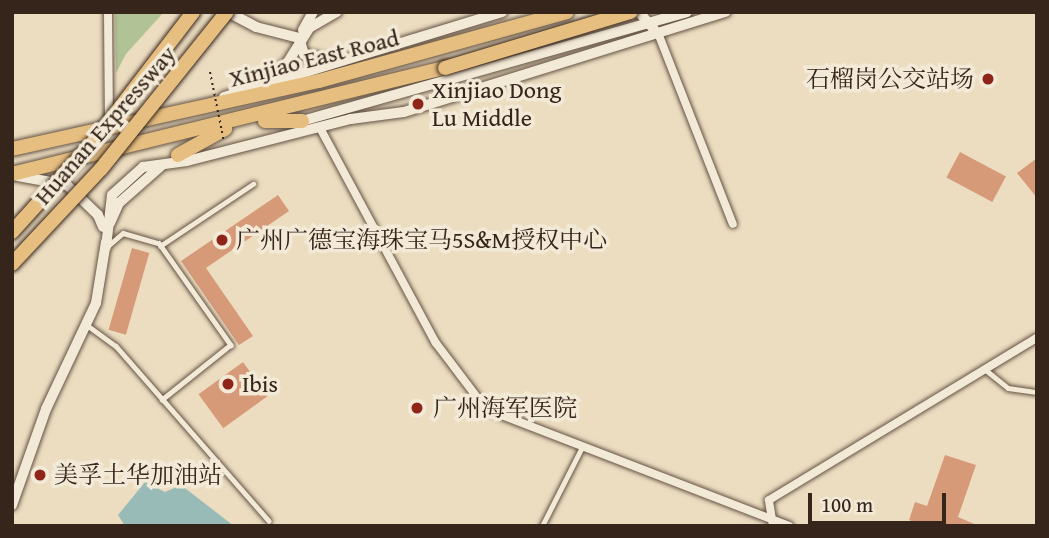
<!DOCTYPE html>
<html>
<head>
<meta charset="utf-8">
<style>
	body { margin:0 }
	#map { position:relative; width:1049px; height:538px; overflow:hidden; background:#ecddc1; font-family:"Gentium Book Plus","Noto Serif SC",serif }
	div>[style] { position:absolute }
	.green>* { inset:0; background:#b2c297 }
	.water>* { inset:0; background:#99bbb8 }
	.building>* { inset:0; background:#d79a79; transform-origin:0 0 }
	.roads { filter:drop-shadow(0 0 2px #645344) drop-shadow(0 0 2px #645344) }
	.service>* { height:4.5px; margin:-2.25px; padding:0 2.25px; transform-origin:2.25px; border-radius:2.25px; background:#f3e9d7 }
	.minor>* { height:8px; margin:-4px; padding:0 4px; transform-origin:4px; border-radius:4px; background:#f3e9d7 }
	.secondary>* { height:10px; margin:-5px; padding:0 5px; transform-origin:5px; border-radius:5px; background:#f3e9d7 }
	.trunk>* { height:14px; margin:-7px; padding:0 7px; transform-origin:7px; border-radius:7px; background:#e6be80 }
	.path-bridge>* { height:2px; margin-top:-1px; transform-origin:0; background:repeating-linear-gradient(90deg,#36251a 0 2px,transparent 0 5.5px) }
	.bridges { filter:drop-shadow(0 0 2px #36251a) drop-shadow(0 0 2px #36251a) }
	.trunk-bridge>* { height:14px; margin:-7px; padding:0 7px; transform-origin:7px; border-radius:7px; background:#e6be80 }
	.motorway-bridge>* { height:14px; margin:-7px; padding:0 7px; transform-origin:7px; border-radius:7px; background:#e6be80 }
	.dots>* { width:19px; height:19px; translate:-50% -50%; box-sizing:border-box; border:4px solid #f3e9d7; border-radius:50% }
	span { translate:-50% -50%; white-space:nowrap; text-align:center; line-height:1.15; -webkit-text-stroke:7px #f3e9d7; paint-order:stroke }
	.street-label { font-size:24px; color:#36251a }
	.poi-label { font-size:24px; color:#36251a }
	.right { translate:-100% -50%; text-align:right }
	.left { translate:0 -50%; text-align:left }
	.frame { position:absolute; inset:0; border:14px solid #36251a; pointer-events:none }
	.scale { position:absolute; left:808px; top:493px; width:138px; height:32px; box-sizing:border-box; border:4px solid #36251a; border-top:0; padding-left:9px; font-size:21px; line-height:24px; white-space:nowrap; color:#36251a; -webkit-text-stroke:5px #f3e9d7; paint-order:stroke }
</style>
</head>
<body>
<div id="map">
	<div class="green">
		<div style="clip-path:polygon(115px 12px,164px 12px,126px 54px,116px 73px)"></div>
	</div>
	<div class="water">
		<div style="clip-path:polygon(145px 482px,165px 492px,181px 485px,234px 526px,125px 526px,118px 515px)"></div>
	</div>
	<div class="building">
		<div style="left:960px;top:152px;width:52px;height:29px;rotate:28deg"></div>
		<div style="clip-path:polygon(1037px 158px,1037px 198px,1017px 173px)"></div>
		<div style="clip-path:polygon(278px 195px,289px 211px,206px 268px,253px 336px,239px 345px,181px 261px)"></div>
		<div style="left:132px;top:248px;width:18px;height:85px;rotate:16deg"></div>
		<div style="left:243px;top:362px;width:42px;height:55px;rotate:54deg"></div>
		<div style="clip-path:polygon(945px 455px,976px 465px,958px 517px,979px 526px,925px 526px,909px 520px,915px 502px,927px 506px)"></div>
	</div>
	<div class="roads">
		<div class="service">
			<div style="left:109px;top:245px;width:18px;rotate:-41deg"></div>
			<div style="left:123px;top:233px;width:37px;rotate:16deg"></div>
			<div style="left:159px;top:243px;width:125px;rotate:54.8deg"></div>
			<div style="left:231px;top:345px;width:88px;rotate:141.4deg"></div>
			<div style="left:160px;top:246px;width:112px;rotate:-33.7deg"></div>
			<div style="left:87px;top:325px;width:36px;rotate:36deg"></div>
			<div style="left:116px;top:346px;width:232px;rotate:48.8deg"></div>
			<div style="left:986px;top:370px;width:28px;rotate:39deg"></div>
			<div style="left:1008px;top:388px;width:29px;rotate:8deg"></div>
			<div style="left:542px;top:526px;width:89px;rotate:-63.1deg"></div>
		</div>
		<div class="minor">
			<div style="left:108px;top:12px;width:109px;rotate:89.5deg"></div>
			<div style="left:658px;top:33px;width:205px;rotate:68.6deg"></div>
			<div style="left:320px;top:128px;width:244px;rotate:61.7deg"></div>
			<div style="left:436px;top:343px;width:83px;rotate:52.9deg"></div>
			<div style="left:486px;top:409px;width:325px;rotate:21.1deg"></div>
			<div style="left:773px;top:526px;width:26px;rotate:-99deg"></div>
			<div style="left:769px;top:500px;width:313px;rotate:-31.2deg"></div>
		</div>
		<div class="secondary">
			<div style="left:228px;top:12px;width:32px;rotate:28deg"></div>
			<div style="left:256px;top:27px;width:44px;rotate:14.3deg"></div>
			<div style="left:639px;top:12px;width:23px;rotate:49deg"></div>
			<div style="left:303px;top:30px;width:21px;rotate:-61deg"></div>
			<div style="left:299px;top:38px;width:17px;rotate:73deg"></div>
			<div style="left:304px;top:54px;width:22px;rotate:13deg"></div>
			<div style="left:270px;top:77px;width:23px;rotate:-40deg"></div>
			<div style="left:288px;top:62px;width:40px;rotate:-58deg"></div>
			<div style="left:309px;top:28px;width:32px;rotate:-30deg"></div>
			<div style="left:224px;top:97px;width:291px;rotate:-17deg"></div>
			<div style="left:302px;top:121px;width:400px;rotate:-15.8deg"></div>
			<div style="left:18px;top:176px;width:50px;rotate:10.4deg"></div>
			<div style="left:67px;top:185px;width:43px;rotate:44.1deg"></div>
			<div style="left:98px;top:215px;width:13px;rotate:67deg"></div>
			<div style="left:110px;top:223px;width:22px;rotate:-66deg"></div>
			<div style="left:119px;top:203px;width:56px;rotate:-41.4deg"></div>
			<div style="left:106px;top:247px;width:52px;rotate:-83.4deg"></div>
			<div style="left:112px;top:195px;width:42px;rotate:-42.1deg"></div>
			<div style="left:143px;top:167px;width:44px;rotate:-7.8deg"></div>
			<div style="left:187px;top:161px;width:169px;rotate:-14.4deg"></div>
			<div style="left:351px;top:119px;width:53px;rotate:-7.5deg"></div>
			<div style="left:404px;top:112px;width:337px;rotate:-17.3deg"></div>
			<div style="left:12px;top:505px;width:102px;rotate:-70.5deg"></div>
			<div style="left:46px;top:409px;width:117px;rotate:-64.7deg"></div>
			<div style="left:96px;top:303px;width:62px;rotate:-80.7deg"></div>
		</div>
		<div class="trunk">
			<div style="left:265px;top:121px;width:37px"></div>
			<div style="left:12px;top:149px;width:314px;rotate:-12.5deg"></div>
			<div style="left:319px;top:81px;width:257px;rotate:-15.5deg"></div>
			<div style="left:178px;top:155px;width:54px;rotate:-29deg"></div>
			<div style="left:12px;top:174px;width:446px;rotate:-13.8deg"></div>
		</div>
	</div>
	<div class="path-bridge">
		<div style="left:210px;top:72px;width:71px;rotate:78.7deg"></div>
	</div>
	<div class="bridges">
		<div class="trunk-bridge">
			<div style="left:445px;top:68px;width:194px;rotate:-16.8deg"></div>
		</div>
		<div class="motorway-bridge">
			<div style="left:12px;top:232px;width:125px;rotate:-47.9deg"></div>
			<div style="left:96px;top:139px;width:160px;rotate:-52.6deg"></div>
			<div style="left:12px;top:264px;width:130px;rotate:-46.9deg"></div>
			<div style="left:101px;top:169px;width:201px;rotate:-51.3deg"></div>
		</div>
	</div>
	<div class="dots">
		<div style="left:988px;top:79px;background:#8f2418"></div>
		<div style="left:418px;top:104px;background:#8f2418"></div>
		<div style="left:222px;top:240px;background:#8f2418"></div>
		<div style="left:228px;top:384px;background:#8f2418"></div>
		<div style="left:417px;top:408px;background:#8f2418"></div>
		<div style="left:40px;top:475px;background:#8f2418"></div>
	</div>
	<div class="street-label">
		<span style="left:314px;top:58px;rotate:-14deg">Xinjiao East Road</span>
		<span style="left:105px;top:125px;rotate:-49deg">Huanan Expressway</span>
	</div>
	<div class="poi-label">
		<span class="right" style="left:974px;top:79px">石榴岗公交站场</span>
		<span class="left" style="left:432px;top:104px">Xinjiao Dong<br>Lu Middle</span>
		<span class="left" style="left:236px;top:240px">广州广德宝海珠宝马5S&amp;M授权中心</span>
		<span class="left" style="left:242px;top:384px">Ibis</span>
		<span class="left" style="left:433px;top:408px">广州海军医院</span>
		<span class="left" style="left:54px;top:475px">美孚土华加油站</span>
	</div>
	<div class="frame"></div>
	<div class="scale">100 m</div>
</div>
</body>
</html>
